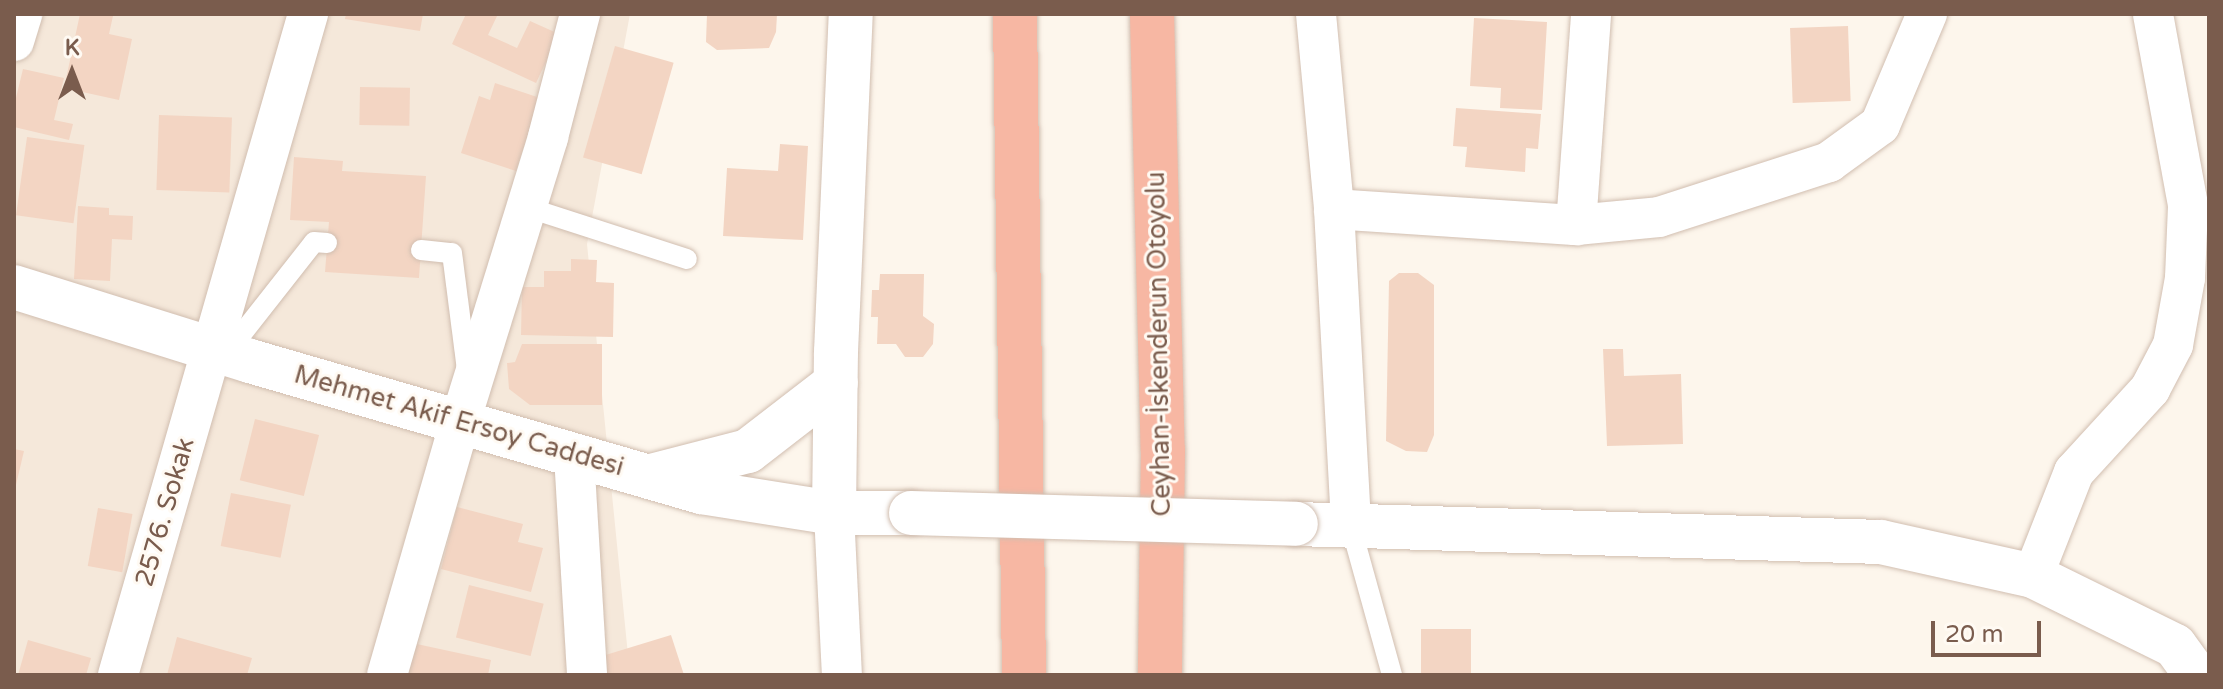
<!DOCTYPE html>
<html>
<head>
<meta charset="utf-8">
<style>
	body { margin:0 }
	#map { position:relative; width:2223px; height:689px; overflow:hidden; background:#fdf6ec; font-family:"Varela Round",sans-serif }
	div>[style] { position:absolute }
	.residential>* { inset:0; background:#f5e8da }
	.building>* { inset:0; background:#f3d5c3; transform-origin:0 0 }
	.roads { filter:drop-shadow(0 0 2px #d1beb0) drop-shadow(0 0 2px #d1beb0) }
	.service>* { height:20px; margin:-10px; padding:0 10px; transform-origin:10px; border-radius:10px; background:#fff }
	.minor>* { height:40px; margin:-20px; padding:0 20px; transform-origin:20px; border-radius:20px; background:#fff }
	.tertiary>* { height:44px; margin:-22px; padding:0 22px; transform-origin:22px; border-radius:22px; background:#fff }
	.motorway>* { height:44px; margin:-22px; padding:0 22px; transform-origin:22px; border-radius:22px; background:#f7b7a3 }
	.bridges { filter:drop-shadow(0 0 2px #d1beb0) drop-shadow(0 0 2px #d1beb0) }
	.tertiary-bridge>* { height:44px; margin:-22px; padding:0 22px; transform-origin:22px; border-radius:22px; background:#fff }
	span { translate:-50% -50%; white-space:nowrap; text-align:center; line-height:1.15; -webkit-text-stroke:6px #fffaf3; paint-order:stroke }
	.street-label { font-size:26px; color:#7a5c4d }
	.frame { position:absolute; inset:0; border:16px solid #7a5c4d; pointer-events:none }
	.north { position:absolute; left:32px; top:32px; width:80px; height:80px; -webkit-text-stroke:6px #fffaf3; paint-order:stroke; rotate:0deg; font-size:22px; font-weight:700; line-height:32px; text-align:center; color:#7a5c4d }
	.north::after { content:''; display:block; margin:auto; width:28px; height:36px; background:#7a5c4d; clip-path:polygon(50% 0,100% 100%,50% 72%,0 100%) }
	.scale { position:absolute; left:1931px; top:621px; width:110px; height:36px; box-sizing:border-box; border:4px solid #7a5c4d; border-top:0; padding-left:10px; font-size:24px; line-height:28px; white-space:nowrap; color:#7a5c4d; -webkit-text-stroke:6px #fffaf3; paint-order:stroke }
</style>
</head>
<body>
<div id="map">
	<div class="residential">
		<div style="clip-path:polygon(14px 14px,630px 14px,587px 244px,630px 675px,14px 675px)"></div>
	</div>
	<div class="building">
		<div style="clip-path:polygon(80px 14px,113px 16px,109px 34px,132px 39px,119px 100px,64px 88px)"></div>
		<div style="clip-path:polygon(346px 14px,423px 14px,420px 31px,345px 19px)"></div>
		<div style="clip-path:polygon(466px 14px,498px 14px,488px 35px,517px 48px,530px 21px,559px 34px,536px 83px,452px 44px)"></div>
		<div style="clip-path:polygon(707px 14px,777px 14px,776px 32px,769px 48px,717px 50px,706px 42px)"></div>
		<div style="clip-path:polygon(1474px 18px,1547px 22px,1542px 110px,1500px 108px,1501px 88px,1470px 86px)"></div>
		<div style="left:1848px;top:26px;width:75px;height:58px;rotate:88deg"></div>
		<div style="left:615px;top:46px;width:61px;height:116px;rotate:16deg"></div>
		<div style="clip-path:polygon(23px 69px,64px 78px,54px 120px,73px 124px,69px 140px,14px 127px,14px 106px)"></div>
		<div style="clip-path:polygon(495px 83px,540px 98px,516px 171px,461px 153px,479px 96px,490px 100px)"></div>
		<div style="left:360px;top:87px;width:50px;height:38px;rotate:1deg"></div>
		<div style="clip-path:polygon(1456px 108px,1541px 114px,1538px 149px,1526px 148px,1525px 172px,1465px 167px,1467px 147px,1453px 146px)"></div>
		<div style="left:159px;top:115px;width:73px;height:75px;rotate:2deg"></div>
		<div style="left:27px;top:137px;width:58px;height:79px;rotate:8deg"></div>
		<div style="clip-path:polygon(780px 144px,808px 146px,803px 240px,723px 236px,727px 168px,778px 171px)"></div>
		<div style="clip-path:polygon(294px 157px,343px 161px,342px 171px,426px 176px,419px 278px,325px 272px,329px 222px,290px 220px)"></div>
		<div style="clip-path:polygon(78px 206px,109px 208px,109px 215px,133px 216px,132px 240px,112px 239px,110px 281px,74px 279px)"></div>
		<div style="clip-path:polygon(571px 259px,597px 260px,596px 282px,614px 283px,613px 337px,521px 335px,522px 287px,544px 287px,544px 271px,571px 271px)"></div>
		<div style="clip-path:polygon(1399px 273px,1418px 273px,1434px 285px,1434px 435px,1427px 452px,1406px 451px,1386px 441px,1389px 281px)"></div>
		<div style="clip-path:polygon(880px 274px,924px 274px,923px 316px,934px 324px,933px 344px,923px 357px,905px 357px,896px 344px,877px 344px,878px 317px,871px 317px,872px 290px,879px 290px)"></div>
		<div style="clip-path:polygon(522px 344px,602px 344px,602px 405px,530px 405px,509px 389px,507px 363px,515px 362px)"></div>
		<div style="clip-path:polygon(1603px 349px,1623px 349px,1624px 376px,1681px 374px,1683px 444px,1607px 446px)"></div>
		<div style="left:255px;top:419px;width:66px;height:63px;rotate:14deg"></div>
		<div style="clip-path:polygon(14px 449px,24px 451px,15px 489px,14px 489px)"></div>
		<div style="left:231px;top:493px;width:61px;height:54px;rotate:11deg"></div>
		<div style="clip-path:polygon(457px 507px,523px 524px,518px 542px,543px 548px,531px 592px,441px 569px)"></div>
		<div style="left:98px;top:508px;width:35px;height:59px;rotate:10deg"></div>
		<div style="left:469px;top:585px;width:77px;height:54px;rotate:14deg"></div>
		<div style="left:1471px;top:629px;width:46px;height:50px;rotate:90deg"></div>
		<div style="clip-path:polygon(671px 635px,684px 675px,604px 675px,599px 657px)"></div>
		<div style="clip-path:polygon(177px 637px,252px 658px,247px 675px,167px 675px)"></div>
		<div style="clip-path:polygon(28px 640px,91px 658px,86px 675px,18px 675px)"></div>
		<div style="clip-path:polygon(412px 643px,491px 660px,488px 675px,405px 675px)"></div>
	</div>
	<div class="roads">
		<div class="service">
			<div style="left:526px;top:207px;width:169px;rotate:17.9deg"></div>
			<div style="left:421px;top:250px;width:31px;rotate:6deg"></div>
			<div style="left:452px;top:253px;width:118px;rotate:82.7deg"></div>
			<div style="left:226px;top:354px;width:142px;rotate:-51.8deg"></div>
			<div style="left:314px;top:242px;width:13px;rotate:4deg"></div>
			<div style="left:1351px;top:527px;width:154px;rotate:74.5deg"></div>
		</div>
		<div class="minor">
			<div style="left:1316px;top:14px;width:196px;rotate:84.7deg"></div>
			<div style="left:1334px;top:209px;width:318px;rotate:86.9deg"></div>
			<div style="left:14px;top:41px;width:28px;rotate:-73deg"></div>
			<div style="left:1334px;top:209px;width:243px;rotate:3.8deg"></div>
			<div style="left:1576px;top:225px;width:212px;rotate:-85.9deg"></div>
			<div style="left:1576px;top:225px;width:83px;rotate:-5.5deg"></div>
			<div style="left:1659px;top:217px;width:179px;rotate:-17.9deg"></div>
			<div style="left:1829px;top:162px;width:63px;rotate:-36deg"></div>
			<div style="left:1880px;top:125px;width:121px;rotate:-67.1deg"></div>
			<div style="left:574px;top:455px;width:220px;rotate:86.6deg"></div>
			<div style="left:834px;top:513px;width:162px;rotate:87.2deg"></div>
			<div style="left:2033px;top:576px;width:112px;rotate:-68.5deg"></div>
			<div style="left:2074px;top:472px;width:113px;rotate:-47.5deg"></div>
			<div style="left:2150px;top:389px;width:50px;rotate:-62.4deg"></div>
			<div style="left:2173px;top:345px;width:68px;rotate:-79.8deg"></div>
			<div style="left:2185px;top:278px;width:73px;rotate:-87.6deg"></div>
			<div style="left:2188px;top:205px;width:194px;rotate:-100.4deg"></div>
			<div style="left:118px;top:675px;width:688px;rotate:-73.96deg"></div>
			<div style="left:387px;top:675px;width:263px;rotate:-73.9deg"></div>
			<div style="left:460px;top:422px;width:298px;rotate:-72.8deg"></div>
			<div style="left:548px;top:137px;width:127px;rotate:-75.4deg"></div>
		</div>
		<div class="tertiary">
			<div style="left:14px;top:287px;width:247px;rotate:17.4deg"></div>
			<div style="left:250px;top:361px;width:470px;rotate:16.2deg"></div>
			<div style="left:701px;top:492px;width:135px;rotate:9deg"></div>
			<div style="left:834px;top:513px;width:77px"></div>
			<div style="left:651px;top:476px;width:100px;rotate:-14.5deg"></div>
			<div style="left:748px;top:451px;width:111px;rotate:-37.7deg"></div>
			<div style="left:834px;top:513px;width:161px;rotate:-89.3deg"></div>
			<div style="left:836px;top:352px;width:338px;rotate:-87.5deg"></div>
			<div style="left:1296px;top:524px;width:585px;rotate:1.76deg"></div>
			<div style="left:1881px;top:542px;width:156px;rotate:12.6deg"></div>
			<div style="left:2033px;top:576px;width:158px;rotate:26.2deg"></div>
			<div style="left:2175px;top:646px;width:36px;rotate:54deg"></div>
		</div>
		<div class="motorway">
			<div style="left:1015px;top:14px;width:661px;rotate:89.22deg"></div>
			<div style="left:1152px;top:14px;width:436px;rotate:88.6deg"></div>
			<div style="left:1163px;top:450px;width:225px;rotate:90.8deg"></div>
		</div>
	</div>
	<div class="bridges">
		<div class="tertiary-bridge">
			<div style="left:911px;top:513px;width:385px;rotate:1.6deg"></div>
		</div>
	</div>
	<div class="street-label">
		<span style="left:1159px;top:344px;rotate:-91deg">Ceyhan-İskenderun Otoyolu</span>
		<span style="left:459px;top:421px;rotate:16deg">Mehmet Akif Ersoy Caddesi</span>
		<span style="left:165px;top:512px;rotate:-74deg">2576. Sokak</span>
	</div>
	<div class="frame"></div>
	<div class="north">K</div>
	<div class="scale">20 m</div>
</div>
</body>
</html>
